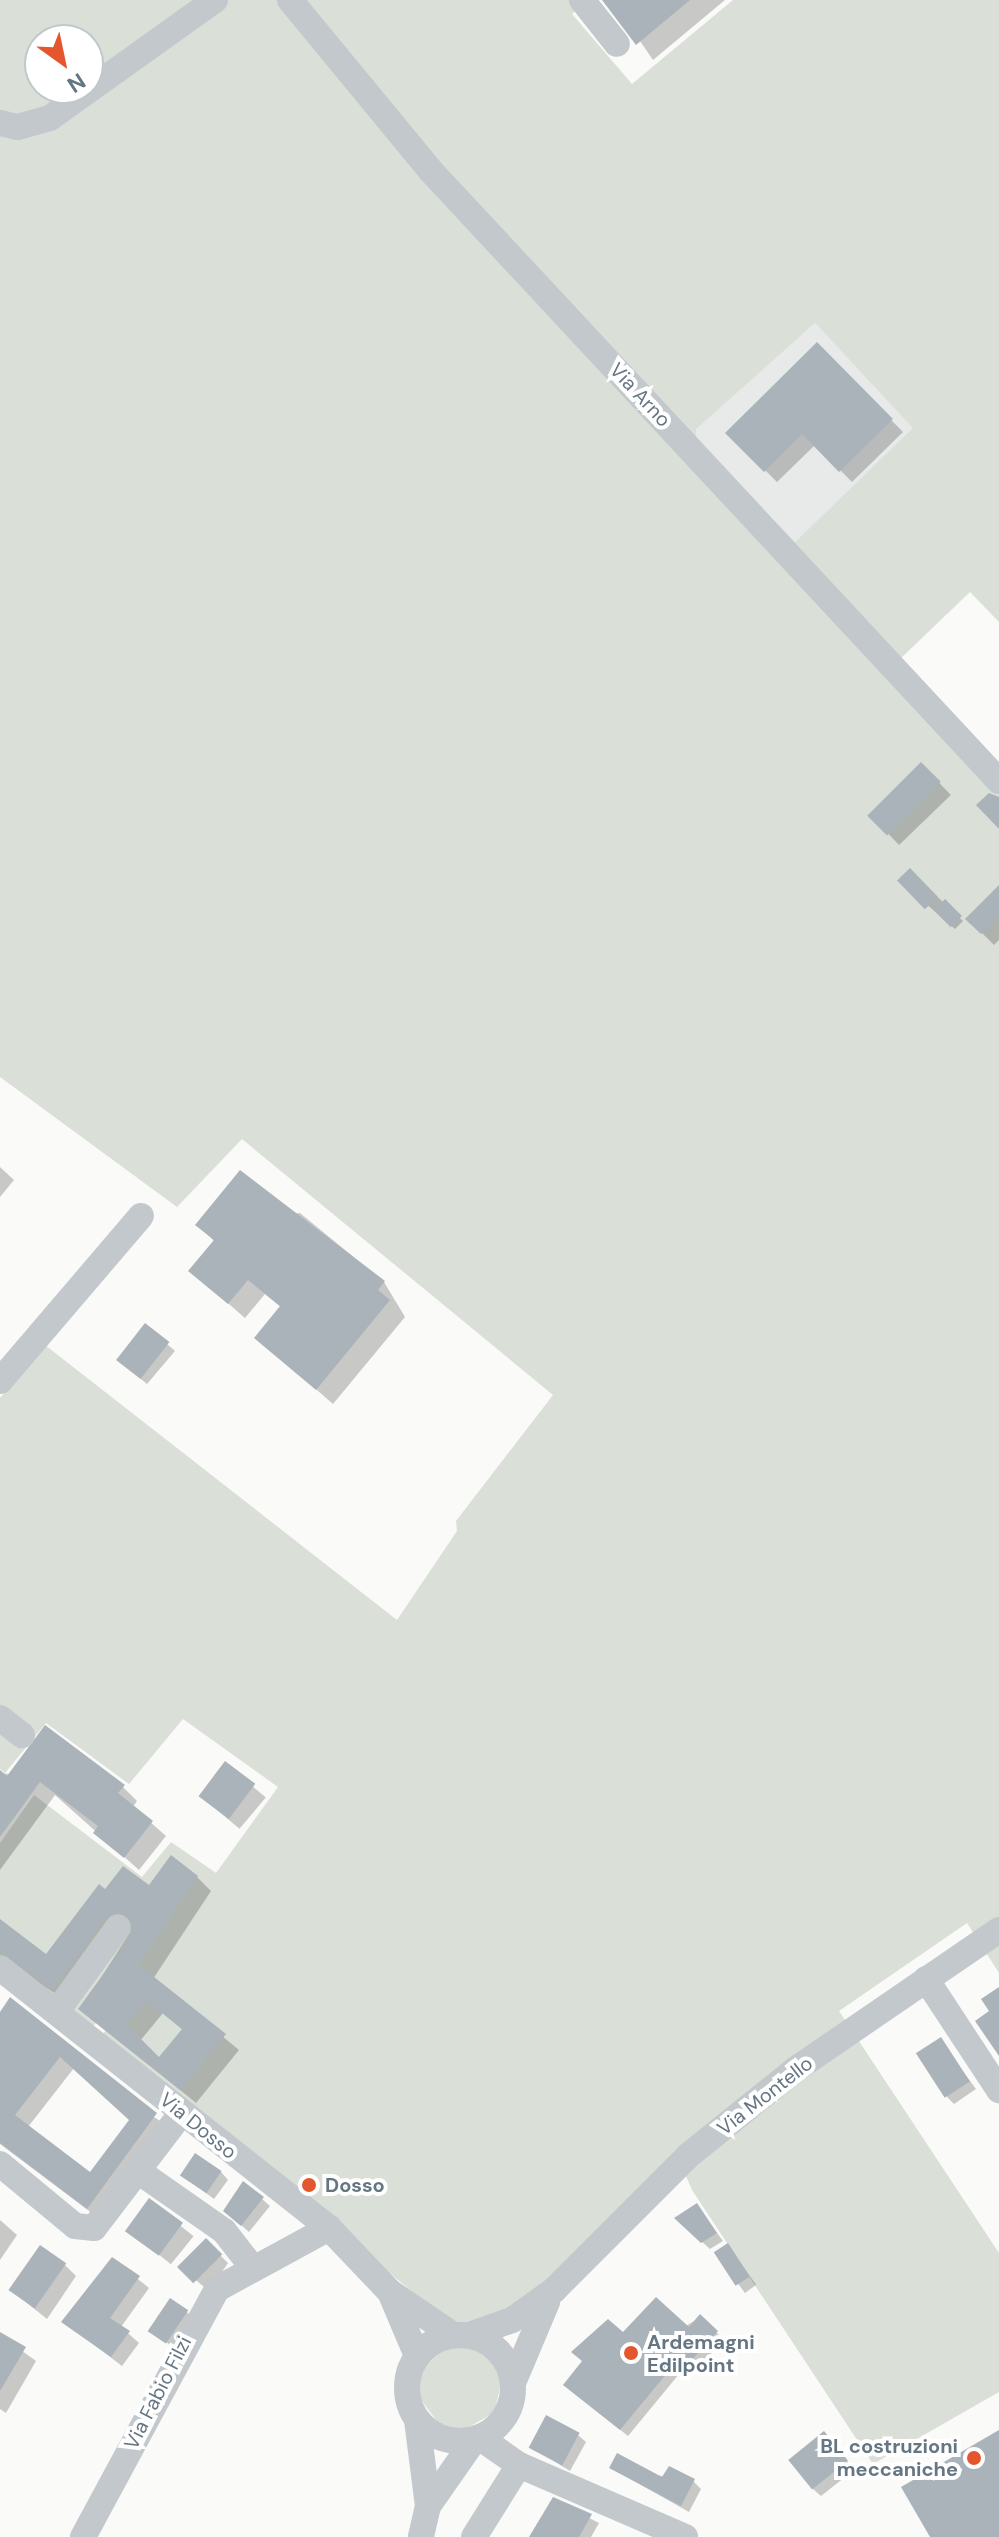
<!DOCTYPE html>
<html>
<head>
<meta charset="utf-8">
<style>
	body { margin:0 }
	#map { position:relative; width:999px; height:2537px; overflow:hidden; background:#fafaf8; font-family:"DM Sans",sans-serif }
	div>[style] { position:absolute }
	.built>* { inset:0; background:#e8e9e9 }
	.green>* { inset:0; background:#dadfd7 }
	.shadow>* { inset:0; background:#0003; transform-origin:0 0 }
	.building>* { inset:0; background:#aab3b9; transform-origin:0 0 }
	.minor>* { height:26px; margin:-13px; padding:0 13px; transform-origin:13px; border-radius:13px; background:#c3c8cc }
	.minor>.ring { margin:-13px; padding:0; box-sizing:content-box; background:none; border:26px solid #c3c8cc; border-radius:50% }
	.dots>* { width:22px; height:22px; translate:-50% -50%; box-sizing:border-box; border:4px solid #fff; border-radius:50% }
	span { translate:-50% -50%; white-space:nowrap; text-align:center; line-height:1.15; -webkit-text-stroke:8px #fff; paint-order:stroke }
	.street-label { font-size:20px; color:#657683 }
	.poi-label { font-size:20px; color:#657683; font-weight:700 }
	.left { translate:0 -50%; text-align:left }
	.right { translate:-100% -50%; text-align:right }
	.north { position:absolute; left:24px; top:24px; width:80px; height:80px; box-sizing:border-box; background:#fff; border:2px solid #c1c8cd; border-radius:50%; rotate:147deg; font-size:22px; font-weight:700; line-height:32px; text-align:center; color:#657683 }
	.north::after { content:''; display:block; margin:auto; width:28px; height:36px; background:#e4572e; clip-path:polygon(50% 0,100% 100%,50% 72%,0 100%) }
</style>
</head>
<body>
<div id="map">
	<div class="built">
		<div style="clip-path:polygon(815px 323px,914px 428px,795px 542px,697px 440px,696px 428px)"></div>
	</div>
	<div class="green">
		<div style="clip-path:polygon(evenodd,0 0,587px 0,572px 14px,632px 84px,733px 0,999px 0,999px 622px,970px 592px,898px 661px,999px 770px,999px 1973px,967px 1923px,839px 2011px,999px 2253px,999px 2392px,873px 2464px,692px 2190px,675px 2151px,488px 2354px,502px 2377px,495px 2412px,464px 2430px,440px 2425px,418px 2396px,420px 2372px,445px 2347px,479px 2347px,102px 2035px,149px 1976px,139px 1969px,91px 2029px,0 1961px,0 1843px,34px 1795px,142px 1877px,171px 1842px,216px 1873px,278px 1787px,183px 1719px,129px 1784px,46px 1723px,5px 1773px,0 1769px,0 1398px,45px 1345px,397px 1620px,457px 1531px,456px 1521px,553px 1395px,242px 1139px,177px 1207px,0 1077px,0 0,40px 40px,88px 40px,88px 88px,40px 88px,40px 40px,0 0,815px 323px,913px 428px,795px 542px,697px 440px,696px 429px,815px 323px)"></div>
	</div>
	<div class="shadow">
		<div style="clip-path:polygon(612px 0,725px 0,653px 60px)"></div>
		<div style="clip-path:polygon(817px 345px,903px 432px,852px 482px,815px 445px,777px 482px,728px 433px)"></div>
		<div style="left:921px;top:764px;width:43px;height:72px;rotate:46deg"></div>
		<div style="clip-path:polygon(910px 871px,963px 921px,955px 929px,900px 881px)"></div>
		<div style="clip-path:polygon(999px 888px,999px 940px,994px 945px,968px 919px)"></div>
		<div style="clip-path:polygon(0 1167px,14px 1180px,0 1197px)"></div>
		<div style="clip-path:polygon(300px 1213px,384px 1282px,405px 1317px,333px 1404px,257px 1338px,282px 1308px,265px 1294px,245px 1318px,191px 1271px,215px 1242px,198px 1225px)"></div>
		<div style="clip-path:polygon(167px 1344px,175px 1351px,147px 1384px,125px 1366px)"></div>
		<div style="left:226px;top:1764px;width:52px;height:41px;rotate:40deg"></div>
		<div style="clip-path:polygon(0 1773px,123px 1787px,137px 1801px,133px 1807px,166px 1836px,139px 1870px,55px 1795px,0 1870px)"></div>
		<div style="clip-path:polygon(evenodd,197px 1877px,211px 1891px,153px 1979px,239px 2050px,196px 2103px,81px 2009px,134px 1926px,68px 2002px,0 1958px,0 1922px,47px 1957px,106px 1892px,197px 1877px,163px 2013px,184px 2031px,160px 2060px,140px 2041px,163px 2013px)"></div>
		<div style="clip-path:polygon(evenodd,0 2014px,169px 2127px,101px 2220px,0 2144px,0 2014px,74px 2068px,131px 2120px,91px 2175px,28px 2127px,74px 2068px)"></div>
		<div style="clip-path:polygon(940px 2040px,976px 2089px,954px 2104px,947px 2097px)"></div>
		<div style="clip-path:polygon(221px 2172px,228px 2180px,214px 2199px,183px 2176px)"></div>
		<div style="clip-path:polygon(262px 2199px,270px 2206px,249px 2232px,233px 2218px)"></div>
		<div style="left:150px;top:2201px;width:56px;height:36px;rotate:39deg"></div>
		<div style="clip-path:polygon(697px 2206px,723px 2241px,710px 2249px,677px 2219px)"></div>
		<div style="clip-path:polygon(0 2220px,17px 2235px,0 2260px)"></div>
		<div style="clip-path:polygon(206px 2241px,228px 2263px,209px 2291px,186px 2272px)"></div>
		<div style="left:728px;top:2246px;width:48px;height:14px;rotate:54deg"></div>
		<div style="clip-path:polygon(113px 2259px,149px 2288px,121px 2327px,139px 2343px,122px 2366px,64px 2322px)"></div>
		<div style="clip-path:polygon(64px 2264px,76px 2276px,47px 2319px,12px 2291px)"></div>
		<div style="clip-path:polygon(186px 2311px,194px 2319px,177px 2350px,152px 2332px)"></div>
		<div style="clip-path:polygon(701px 2317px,724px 2340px,697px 2369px,689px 2362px,628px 2436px,573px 2392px)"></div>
		<div style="clip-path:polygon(0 2335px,36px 2361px,6px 2413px,0 2409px)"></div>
		<div style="clip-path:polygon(578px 2435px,586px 2442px,570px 2471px,531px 2447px)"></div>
		<div style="clip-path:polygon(832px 2441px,854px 2470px,821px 2496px,813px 2489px)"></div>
		<div style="clip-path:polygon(611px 2468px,693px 2481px,701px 2489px,689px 2512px)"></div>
		<div style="clip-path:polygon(554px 2500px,599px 2523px,591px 2537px,532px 2537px)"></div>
	</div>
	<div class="building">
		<div style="clip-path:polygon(602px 0,690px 0,636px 45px)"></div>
		<div style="clip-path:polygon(817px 342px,893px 419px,839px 472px,802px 434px,764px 472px,725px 433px)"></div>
		<div style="left:921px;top:762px;width:28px;height:76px;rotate:45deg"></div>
		<div style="clip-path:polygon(989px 793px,999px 797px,999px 829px,976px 805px)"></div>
		<div style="left:910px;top:868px;width:40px;height:18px;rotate:46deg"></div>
		<div style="clip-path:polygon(999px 885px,999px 917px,981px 934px,965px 919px)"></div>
		<div style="left:945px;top:899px;width:24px;height:16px;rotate:45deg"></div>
		<div style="clip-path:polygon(240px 1170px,385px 1281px,378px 1290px,390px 1300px,316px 1390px,254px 1338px,280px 1306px,248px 1280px,228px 1304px,188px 1271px,214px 1240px,195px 1225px)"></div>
		<div style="left:145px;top:1323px;width:31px;height:47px;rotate:38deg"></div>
		<div style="clip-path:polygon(45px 1725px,125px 1785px,118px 1793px,153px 1821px,124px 1858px,93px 1833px,98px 1826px,40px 1782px,0 1837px,0 1770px,7px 1776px)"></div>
		<div style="left:225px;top:1761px;width:38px;height:44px;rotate:37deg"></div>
		<div style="clip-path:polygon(evenodd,171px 1855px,198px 1876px,139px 1965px,226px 2034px,180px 2090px,78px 2009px,131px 1936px,128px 1915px,106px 1917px,53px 1990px,0 1952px,0 1919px,46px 1954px,99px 1884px,105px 1889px,123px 1866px,149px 1885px,171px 1855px,147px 2001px,182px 2029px,159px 2057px,127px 2025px,147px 2001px)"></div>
		<div style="clip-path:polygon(999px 1987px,999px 2056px,975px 2021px,989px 2011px,981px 1999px)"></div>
		<div style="clip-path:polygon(evenodd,10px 1997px,157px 2113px,87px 2209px,0 2143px,0 2012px,10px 1997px,60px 2057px,129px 2120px,90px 2172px,15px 2115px,60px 2057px)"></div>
		<div style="left:941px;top:2037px;width:53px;height:30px;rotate:57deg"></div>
		<div style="left:195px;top:2153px;width:32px;height:27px;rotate:34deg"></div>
		<div style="clip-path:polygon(243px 2181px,264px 2197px,241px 2226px,223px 2211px)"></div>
		<div style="left:149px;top:2198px;width:42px;height:41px;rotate:36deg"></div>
		<div style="clip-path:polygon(697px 2203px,717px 2233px,701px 2243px,674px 2218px)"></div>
		<div style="left:206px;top:2238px;width:23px;height:41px;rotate:45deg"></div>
		<div style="left:728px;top:2243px;width:40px;height:17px;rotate:57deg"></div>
		<div style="left:40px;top:2245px;width:32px;height:55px;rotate:35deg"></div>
		<div style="clip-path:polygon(112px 2257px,140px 2276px,110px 2318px,130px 2331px,111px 2357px,61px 2322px)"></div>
		<div style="clip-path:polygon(656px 2297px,689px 2327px,700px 2314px,718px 2331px,689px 2363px,681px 2356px,620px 2430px,563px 2385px,582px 2361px,571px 2352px,608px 2319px,623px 2332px)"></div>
		<div style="left:170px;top:2298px;width:22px;height:40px;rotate:34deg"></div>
		<div style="clip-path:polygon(0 2332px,26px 2347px,0 2391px)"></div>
		<div style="left:546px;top:2415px;width:38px;height:37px;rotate:28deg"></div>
		<div style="clip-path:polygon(999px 2430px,999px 2537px,930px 2537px,901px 2487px)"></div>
		<div style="left:824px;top:2431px;width:38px;height:46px;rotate:51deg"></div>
		<div style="clip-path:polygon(617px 2453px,662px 2477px,669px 2466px,695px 2479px,681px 2506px,609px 2468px)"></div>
		<div style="clip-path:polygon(553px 2497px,592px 2514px,579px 2537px,529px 2537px)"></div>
	</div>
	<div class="minor">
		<div style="left:290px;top:0;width:220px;rotate:50.5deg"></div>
		<div style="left:430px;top:170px;width:835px;rotate:47.04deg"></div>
		<div style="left:582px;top:0;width:56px;rotate:51.5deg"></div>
		<div style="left:0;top:123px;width:18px;rotate:13deg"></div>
		<div style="left:18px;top:127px;width:33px;rotate:-16deg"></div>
		<div style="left:50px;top:118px;width:203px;rotate:-35.6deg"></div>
		<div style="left:0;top:1381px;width:217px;rotate:-49.5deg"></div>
		<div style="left:0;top:1718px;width:28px;rotate:38deg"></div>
		<div style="left:0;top:1968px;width:419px;rotate:38.3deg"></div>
		<div style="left:329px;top:2228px;width:88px;rotate:46.4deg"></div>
		<div style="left:390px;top:2292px;width:76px;rotate:34.3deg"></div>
		<div style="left:926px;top:1979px;width:133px;rotate:56.7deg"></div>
		<div style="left:58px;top:2010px;width:102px;rotate:-54.1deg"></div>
		<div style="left:0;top:2164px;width:97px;rotate:39.6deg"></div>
		<div style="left:75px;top:2226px;width:19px;rotate:6deg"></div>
		<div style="left:94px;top:2228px;width:143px;rotate:-52.7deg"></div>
		<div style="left:138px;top:2171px;width:105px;rotate:34.9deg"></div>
		<div style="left:224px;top:2231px;width:46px;rotate:52.1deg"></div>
		<div style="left:390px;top:2292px;width:69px;rotate:67.1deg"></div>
		<div style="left:469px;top:2335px;width:46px;rotate:-19.2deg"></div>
		<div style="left:512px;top:2320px;width:52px;rotate:-35.5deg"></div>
		<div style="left:554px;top:2290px;width:191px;rotate:-45deg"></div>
		<div style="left:689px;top:2155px;width:137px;rotate:-38.8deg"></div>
		<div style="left:796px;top:2069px;width:246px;rotate:-34.4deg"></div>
		<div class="ring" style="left:407px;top:2335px;width:80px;height:80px"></div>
		<div style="left:513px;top:2383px;width:88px;rotate:-67.2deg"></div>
		<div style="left:417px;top:2420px;width:87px;rotate:82.7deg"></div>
		<div style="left:428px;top:2506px;width:32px;rotate:103deg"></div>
		<div style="left:479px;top:2437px;width:49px;rotate:35deg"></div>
		<div style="left:519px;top:2465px;width:181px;rotate:23.4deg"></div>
		<div style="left:428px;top:2506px;width:82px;rotate:-55deg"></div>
		<div style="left:83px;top:2537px;width:282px;rotate:-61.6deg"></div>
		<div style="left:217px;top:2289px;width:128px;rotate:-28.6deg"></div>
		<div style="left:474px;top:2537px;width:85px;rotate:-58deg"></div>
	</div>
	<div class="dots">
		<div style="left:309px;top:2185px;background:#e4572e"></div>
		<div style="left:631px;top:2353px;background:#e4572e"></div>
		<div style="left:974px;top:2458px;background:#e4572e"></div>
	</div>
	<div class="street-label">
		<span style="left:640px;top:395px;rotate:47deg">Via Arno</span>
		<span style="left:765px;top:2096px;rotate:-38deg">Via Montello</span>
		<span style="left:198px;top:2126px;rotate:39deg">Via Dosso</span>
		<span style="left:158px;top:2393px;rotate:-63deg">Via Fabio Filzi</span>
	</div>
	<div class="poi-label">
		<span class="left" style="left:325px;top:2185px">Dosso</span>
		<span class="left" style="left:647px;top:2354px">Ardemagni<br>Edilpoint</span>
		<span class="right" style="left:958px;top:2458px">BL costruzioni<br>meccaniche</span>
	</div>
	<div class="north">N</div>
</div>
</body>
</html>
